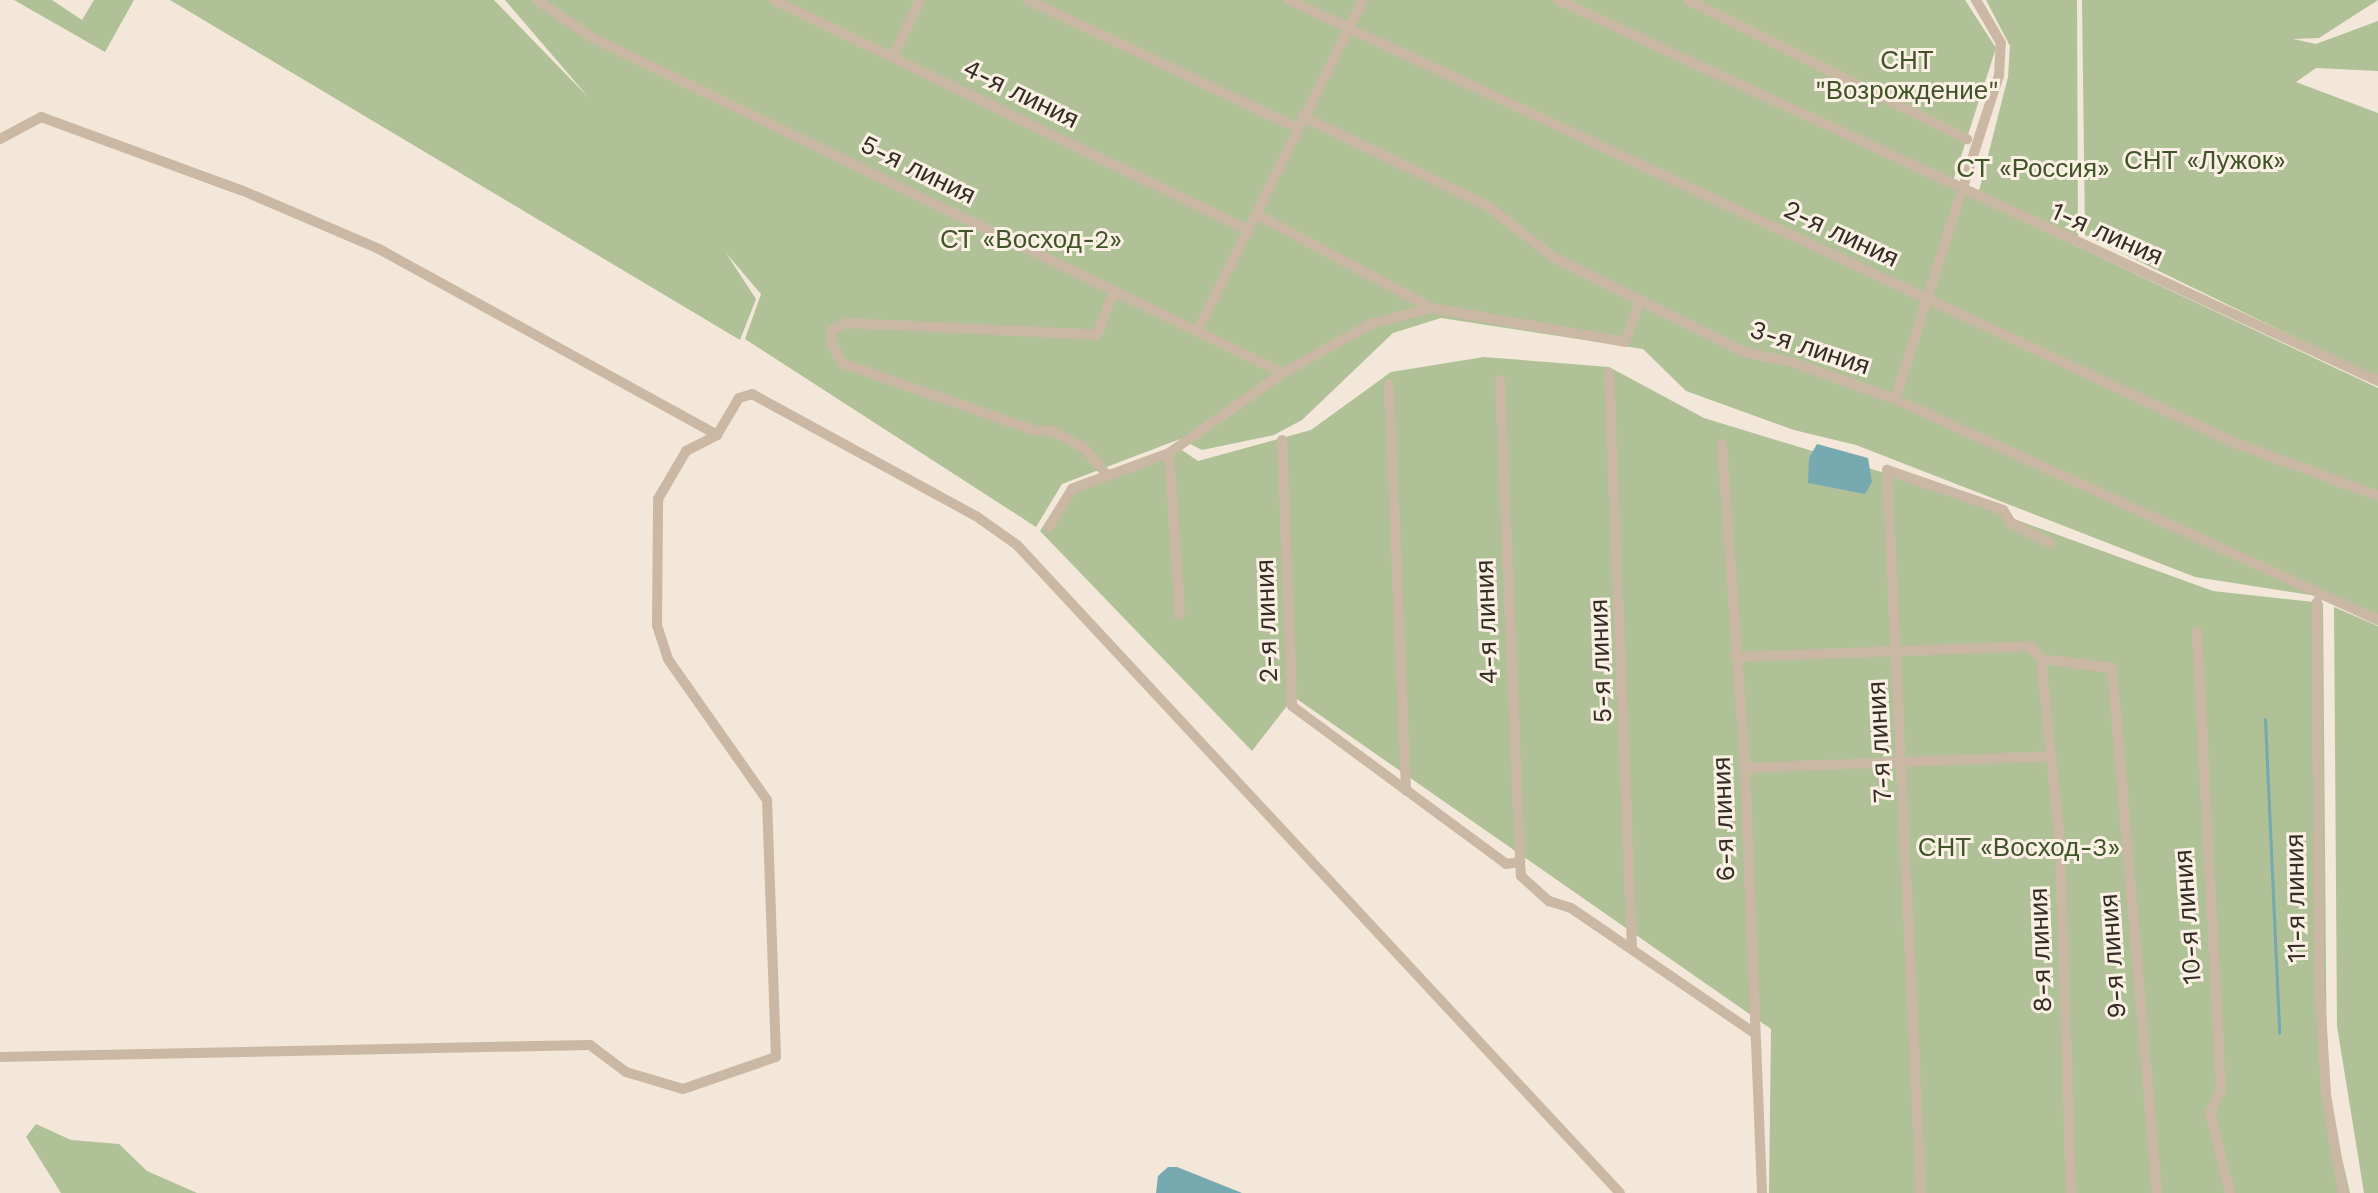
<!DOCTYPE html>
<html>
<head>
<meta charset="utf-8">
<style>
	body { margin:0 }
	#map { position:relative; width:2378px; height:1193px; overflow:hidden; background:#f2e7d8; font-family:"Work Sans",sans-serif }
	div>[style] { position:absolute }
	.green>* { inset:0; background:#b0c198 }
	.water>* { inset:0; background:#76a9b0 }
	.stream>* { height:3px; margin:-1.5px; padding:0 1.5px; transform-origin:1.5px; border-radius:1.5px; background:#76a9b0 }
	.minor>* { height:10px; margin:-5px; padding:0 5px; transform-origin:5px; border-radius:5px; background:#cab8a4 }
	span { translate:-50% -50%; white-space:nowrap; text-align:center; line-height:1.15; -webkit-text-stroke:6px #faf1e4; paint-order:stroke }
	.park-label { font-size:26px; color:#415429 }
	.street-label { font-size:26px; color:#352c26 }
</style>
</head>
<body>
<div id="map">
	<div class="green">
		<div style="clip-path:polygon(14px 0,52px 0,82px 20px,94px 0,134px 0,105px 52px)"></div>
		<div style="clip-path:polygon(170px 0,494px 0,589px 98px,505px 0,1553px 0,2378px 388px,2378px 625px,2317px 596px,2195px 577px,1856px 445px,1794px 430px,1686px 391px,1643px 349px,1441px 318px,1393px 333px,1302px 420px,1274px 435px,1202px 450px,1180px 439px,1062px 484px,1036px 527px,745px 339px,761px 294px,726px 253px,756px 299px,740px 340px)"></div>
		<div style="clip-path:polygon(1569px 0,1965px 0,1996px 48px,1953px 181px)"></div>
		<div style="clip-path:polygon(1986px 0,2077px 0,2078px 240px,1978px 195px,2008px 77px,2010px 46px)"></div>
		<div style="clip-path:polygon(2082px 0,2378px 0,2319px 38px,2293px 39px,2316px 44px,2378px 21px,2378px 71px,2316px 68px,2296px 82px,2378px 113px,2378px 378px,2085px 235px)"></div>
		<div style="clip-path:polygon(1484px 357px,1609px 367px,1704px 418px,1901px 478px,2213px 591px,2323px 603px,2327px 1093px,2350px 1193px,1769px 1193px,1771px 1029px,1294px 697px,1252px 751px,1040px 531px,1070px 484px,1176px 446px,1198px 461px,1311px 430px,1391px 372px)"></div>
		<div style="clip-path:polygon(2334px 607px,2378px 626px,2378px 1193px,2364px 1193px,2337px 1026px)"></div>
		<div style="clip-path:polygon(36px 1124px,71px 1140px,119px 1144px,147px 1171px,197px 1193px,61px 1193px,26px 1137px)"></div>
	</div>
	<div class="water">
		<div style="clip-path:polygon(1817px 444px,1868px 458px,1872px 482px,1865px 494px,1808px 483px,1809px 458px)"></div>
		<div style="clip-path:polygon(1168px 1167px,1177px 1167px,1242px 1193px,1156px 1193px,1158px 1176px)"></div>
	</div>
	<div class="stream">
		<div style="left:2265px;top:719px;width:314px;rotate:87.4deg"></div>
	</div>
	<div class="minor">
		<div style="left:537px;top:0;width:68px;rotate:34.2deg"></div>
		<div style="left:593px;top:38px;width:767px;rotate:25.9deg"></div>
		<div style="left:774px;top:0;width:527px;rotate:25.88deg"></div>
		<div style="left:1028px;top:0;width:298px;rotate:25.4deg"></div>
		<div style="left:1289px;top:0;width:1045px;rotate:25.09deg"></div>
		<div style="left:2235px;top:443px;width:153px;rotate:20.3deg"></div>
		<div style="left:1558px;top:0;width:904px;rotate:24.92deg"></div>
		<div style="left:1688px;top:0;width:312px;rotate:26.5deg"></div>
		<div style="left:893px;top:56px;width:62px;rotate:-64.3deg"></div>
		<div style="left:1302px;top:116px;width:208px;rotate:25.9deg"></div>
		<div style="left:1489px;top:207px;width:81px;rotate:38deg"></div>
		<div style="left:1553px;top:257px;width:213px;rotate:26.4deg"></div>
		<div style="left:1744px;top:352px;width:49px;rotate:11.8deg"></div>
		<div style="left:1792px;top:362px;width:109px;rotate:19.8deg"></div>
		<div style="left:1895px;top:399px;width:531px;rotate:24.59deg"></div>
		<div style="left:0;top:139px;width:47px;rotate:-28.2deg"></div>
		<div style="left:41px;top:117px;width:213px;rotate:20.1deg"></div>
		<div style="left:241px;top:190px;width:150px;rotate:23.1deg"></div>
		<div style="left:379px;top:249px;width:386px;rotate:28.8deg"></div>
		<div style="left:1256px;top:214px;width:199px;rotate:28.2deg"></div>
		<div style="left:1431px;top:308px;width:197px;rotate:9.9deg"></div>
		<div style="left:1625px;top:342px;width:45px;rotate:-70.3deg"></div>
		<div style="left:1198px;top:330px;width:369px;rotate:-63.4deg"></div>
		<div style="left:1609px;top:373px;width:575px;rotate:87.71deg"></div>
		<div style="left:1500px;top:380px;width:482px;rotate:87.6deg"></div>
		<div style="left:1389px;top:384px;width:407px;rotate:87.6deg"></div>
		<div style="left:1895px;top:399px;width:339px;rotate:-72.2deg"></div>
		<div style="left:1999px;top:76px;width:33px;rotate:-87deg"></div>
		<div style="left:2001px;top:43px;width:50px;rotate:-120.2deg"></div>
		<div style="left:1282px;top:440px;width:266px;rotate:87.8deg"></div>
		<div style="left:1292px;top:706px;width:266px;rotate:36.4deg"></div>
		<div style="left:1506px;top:864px;width:14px;rotate:-8deg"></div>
		<div style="left:1520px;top:862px;width:14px;rotate:86deg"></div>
		<div style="left:1521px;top:876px;width:38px;rotate:42deg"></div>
		<div style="left:1549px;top:901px;width:23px;rotate:18deg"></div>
		<div style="left:1571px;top:908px;width:222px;rotate:34.3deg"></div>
		<div style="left:1722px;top:444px;width:325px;rotate:85.9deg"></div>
		<div style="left:1745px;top:768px;width:425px;rotate:87.7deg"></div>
		<div style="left:1169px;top:453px;width:139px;rotate:-35.1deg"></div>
		<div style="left:1283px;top:373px;width:101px;rotate:-29.1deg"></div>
		<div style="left:1371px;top:324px;width:62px;rotate:-14.9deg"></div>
		<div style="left:1107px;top:475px;width:35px;rotate:-130deg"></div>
		<div style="left:1084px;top:448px;width:35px;rotate:-151deg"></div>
		<div style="left:1053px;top:431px;width:20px;rotate:-177deg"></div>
		<div style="left:1033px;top:430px;width:202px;rotate:-160.7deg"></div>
		<div style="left:842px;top:363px;width:24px;rotate:-118deg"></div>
		<div style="left:831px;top:342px;width:12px;rotate:-85deg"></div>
		<div style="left:832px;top:330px;width:17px;rotate:-25deg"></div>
		<div style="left:847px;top:323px;width:250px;rotate:2.7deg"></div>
		<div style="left:1097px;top:335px;width:48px;rotate:-69.3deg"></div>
		<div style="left:1049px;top:527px;width:44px;rotate:-58.8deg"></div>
		<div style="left:1072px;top:489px;width:103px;rotate:-20.4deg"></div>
		<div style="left:1169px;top:453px;width:162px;rotate:86.1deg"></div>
		<div style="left:2317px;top:602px;width:377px;rotate:89.7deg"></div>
		<div style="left:2319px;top:979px;width:116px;rotate:86.5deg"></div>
		<div style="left:2326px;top:1095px;width:99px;rotate:80.2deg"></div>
		<div style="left:2197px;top:632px;width:459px;rotate:87deg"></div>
		<div style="left:2221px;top:1090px;width:25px;rotate:116deg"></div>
		<div style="left:2210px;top:1113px;width:82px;rotate:76deg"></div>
		<div style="left:1735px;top:657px;width:295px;rotate:-2.1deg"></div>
		<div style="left:2030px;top:646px;width:17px;rotate:50deg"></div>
		<div style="left:2041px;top:659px;width:72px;rotate:7.2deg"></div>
		<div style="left:2112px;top:668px;width:527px;rotate:85.1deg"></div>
		<div style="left:2041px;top:659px;width:186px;rotate:84.1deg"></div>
		<div style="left:2060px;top:844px;width:349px;rotate:88.2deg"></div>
		<div style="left:1745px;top:768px;width:306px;rotate:-2.2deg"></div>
		<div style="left:0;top:1057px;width:590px;rotate:-1.17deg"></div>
		<div style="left:590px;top:1045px;width:45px;rotate:36.9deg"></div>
		<div style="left:626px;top:1072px;width:59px;rotate:16.6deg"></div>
		<div style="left:683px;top:1089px;width:98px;rotate:-19deg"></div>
		<div style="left:776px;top:1057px;width:257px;rotate:-92deg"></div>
		<div style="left:767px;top:800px;width:172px;rotate:-125.1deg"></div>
		<div style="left:668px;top:659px;width:35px;rotate:-108deg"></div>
		<div style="left:657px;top:626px;width:127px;rotate:-89.5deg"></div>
		<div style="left:658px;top:499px;width:56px;rotate:-59.7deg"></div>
		<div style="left:686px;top:451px;width:35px;rotate:-27deg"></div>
		<div style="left:717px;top:435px;width:43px;rotate:-59.3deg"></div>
		<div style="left:739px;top:398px;width:14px;rotate:-17deg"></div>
		<div style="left:752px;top:394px;width:255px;rotate:28.6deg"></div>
		<div style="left:976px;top:516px;width:50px;rotate:35.3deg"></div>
		<div style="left:1017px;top:545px;width:885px;rotate:47.06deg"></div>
		<div style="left:1921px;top:1193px;width:724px;rotate:-92.69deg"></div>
		<div style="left:1887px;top:470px;width:123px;rotate:19deg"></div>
		<div style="left:2003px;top:510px;width:15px;rotate:58deg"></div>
		<div style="left:2011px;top:523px;width:44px;rotate:27.1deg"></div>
	</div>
	<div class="park-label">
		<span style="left:1907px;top:76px">СНТ<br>"Возрождение"</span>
		<span style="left:2205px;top:161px">СНТ «Лужок»</span>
		<span style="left:2033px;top:169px">СТ «Россия»</span>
		<span style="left:1031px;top:240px">СТ «Восход-2»</span>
		<span style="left:2019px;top:848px">СНТ «Восход-3»</span>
	</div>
	<div class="street-label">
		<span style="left:1021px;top:94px;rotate:26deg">4-я линия</span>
		<span style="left:918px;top:170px;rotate:26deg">5-я линия</span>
		<span style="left:1841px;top:234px;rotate:25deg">2-я линия</span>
		<span style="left:2107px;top:234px;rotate:24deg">1-я линия</span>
		<span style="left:1810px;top:348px;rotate:18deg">3-я линия</span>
		<span style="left:1267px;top:621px;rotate:-92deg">2-я линия</span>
		<span style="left:1487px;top:622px;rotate:-92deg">4-я линия</span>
		<span style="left:1601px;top:661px;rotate:-92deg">5-я линия</span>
		<span style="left:1880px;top:742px;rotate:-93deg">7-я линия</span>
		<span style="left:1724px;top:819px;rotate:-92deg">6-я линия</span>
		<span style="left:2296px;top:898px;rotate:-91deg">11-я линия</span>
		<span style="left:2188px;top:917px;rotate:-94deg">10-я линия</span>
		<span style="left:2041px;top:950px;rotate:-92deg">8-я линия</span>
		<span style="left:2113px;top:956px;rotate:-94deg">9-я линия</span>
	</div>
</div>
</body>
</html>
